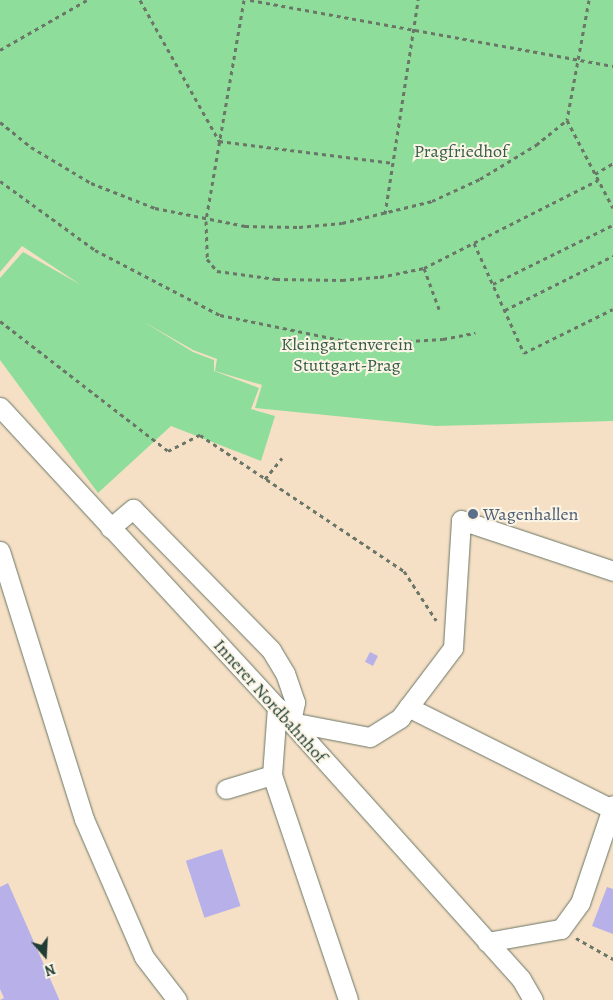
<!DOCTYPE html>
<html>
<head>
<meta charset="utf-8">
<style>
	body { margin:0 }
	#map { position:relative; width:613px; height:1000px; overflow:hidden; background:#f5e0c5; font-family:Alegreya,serif }
	div>[style] { position:absolute }
	.green>* { inset:0; background:#8fdd9b }
	.building>* { inset:0; background:#b8b0e8; transform-origin:0 0 }
	.path>* { height:3px; margin-top:-1.5px; transform-origin:0; background:repeating-linear-gradient(90deg,#6a7667 0 4px,transparent 0 8px) }
	.roads { filter:drop-shadow(0 0 1px #6a7667) drop-shadow(0 0 1px #6a7667) }
	.minor>* { height:19px; margin:-9.5px; padding:0 9.5px; transform-origin:9.5px; border-radius:9.5px; background:#fff }
	.dots>* { width:14px; height:14px; translate:-50% -50%; box-sizing:border-box; border:2px solid #fcf5e5; border-radius:50% }
	span { translate:-50% -50%; white-space:nowrap; text-align:center; line-height:1.15; -webkit-text-stroke:4px #fcf5e5; paint-order:stroke }
	.park-label { font-size:18px; color:#355d49 }
	.service-label { font-size:18px; color:#4e5e75 }
	.left { translate:0 -50%; text-align:left }
	.street-label { font-size:18px; color:#1f3d34 }
	.north { position:absolute; left:20px; top:930px; width:50px; height:50px; -webkit-text-stroke:4px #fcf5e5; paint-order:stroke; rotate:161deg; font-size:14px; font-weight:700; line-height:20px; text-align:center; color:#1f3d34 }
	.north::after { content:''; display:block; margin:auto; width:18px; height:22px; background:#1f3d34; clip-path:polygon(50% 0,100% 100%,50% 72%,0 100%) }
</style>
</head>
<body>
<div id="map">
	<div class="green">
		<div style="clip-path:polygon(0 0,613px 0,613px 421px,436px 426px,255px 408px,262px 385px,215px 371px,217px 359px,193px 350px,144px 322px,193px 352px,214px 360px,214px 371px,259px 388px,251px 409px,275px 416px,261px 461px,171px 426px,98px 493px,0 360px,0 278px,23px 252px,81px 285px,22px 246px,0 272px)"></div>
	</div>
	<div class="building">
		<div style="left:370px;top:652px;width:9px;height:11px;rotate:27deg"></div>
		<div style="left:222px;top:849px;width:60px;height:38px;rotate:72deg"></div>
		<div style="clip-path:polygon(8px 883px,59px 999px,59px 1000px,0 1000px,4px 998px,0 989px,0 887px)"></div>
		<div style="clip-path:polygon(607px 887px,613px 889px,613px 934px,592px 926px)"></div>
	</div>
	<div class="path">
		<div style="left:140px;top:0;width:162px;rotate:60.7deg"></div>
		<div style="left:219px;top:141px;width:174px;rotate:7.2deg"></div>
		<div style="left:244px;top:0;width:224px;rotate:99.8deg"></div>
		<div style="left:206px;top:221px;width:38px;rotate:88deg"></div>
		<div style="left:207px;top:259px;width:16px;rotate:50deg"></div>
		<div style="left:217px;top:271px;width:60px;rotate:7.7deg"></div>
		<div style="left:276px;top:279px;width:66px;rotate:0.9deg"></div>
		<div style="left:342px;top:280px;width:38px;rotate:-5deg"></div>
		<div style="left:380px;top:277px;width:45px;rotate:-11.6deg"></div>
		<div style="left:424px;top:268px;width:195px;rotate:-26.8deg"></div>
		<div style="left:250px;top:0;width:369px;rotate:10.3deg"></div>
		<div style="left:589px;top:0;width:122px;rotate:100.4deg"></div>
		<div style="left:567px;top:120px;width:99px;rotate:62.4deg"></div>
		<div style="left:0;top:50px;width:100px;rotate:-29.9deg"></div>
		<div style="left:0;top:122px;width:40px;rotate:39deg"></div>
		<div style="left:31px;top:147px;width:70px;rotate:31deg"></div>
		<div style="left:91px;top:183px;width:69px;rotate:21.3deg"></div>
		<div style="left:155px;top:208px;width:92px;rotate:11.3deg"></div>
		<div style="left:245px;top:226px;width:54px;rotate:1.1deg"></div>
		<div style="left:299px;top:227px;width:43px;rotate:-5.3deg"></div>
		<div style="left:342px;top:223px;width:93px;rotate:-13.7deg"></div>
		<div style="left:432px;top:201px;width:53px;rotate:-24.6deg"></div>
		<div style="left:480px;top:179px;width:66px;rotate:-31.3deg"></div>
		<div style="left:536px;top:145px;width:40px;rotate:-39deg"></div>
		<div style="left:595px;top:174px;width:21px;rotate:-31deg"></div>
		<div style="left:0;top:181px;width:117px;rotate:36deg"></div>
		<div style="left:95px;top:250px;width:141px;rotate:27.5deg"></div>
		<div style="left:220px;top:315px;width:143px;rotate:11.7deg"></div>
		<div style="left:360px;top:344px;width:83px;rotate:-3.4deg"></div>
		<div style="left:443px;top:339px;width:33px;rotate:-11deg"></div>
		<div style="left:385px;top:214px;width:217px;rotate:-81.2deg"></div>
		<div style="left:474px;top:243px;width:121px;rotate:65.6deg"></div>
		<div style="left:524px;top:353px;width:99px;rotate:-26.3deg"></div>
		<div style="left:424px;top:268px;width:44px;rotate:69.9deg"></div>
		<div style="left:493px;top:284px;width:134px;rotate:-26.2deg"></div>
		<div style="left:505px;top:310px;width:121px;rotate:-26.6deg"></div>
		<div style="left:0;top:321px;width:212px;rotate:37.7deg"></div>
		<div style="left:168px;top:451px;width:36px;rotate:-27deg"></div>
		<div style="left:200px;top:435px;width:245px;rotate:33.7deg"></div>
		<div style="left:404px;top:571px;width:59px;rotate:56.9deg"></div>
		<div style="left:265px;top:479px;width:27px;rotate:-51deg"></div>
		<div style="left:576px;top:938px;width:43px;rotate:29.6deg"></div>
	</div>
	<div class="roads">
		<div class="minor">
			<div style="left:0;top:407px;width:408px;rotate:47.3deg"></div>
			<div style="left:277px;top:707px;width:365px;rotate:48.1deg"></div>
			<div style="left:521px;top:979px;width:24px;rotate:60deg"></div>
			<div style="left:110px;top:528px;width:30px;rotate:-40deg"></div>
			<div style="left:133px;top:509px;width:197px;rotate:45.6deg"></div>
			<div style="left:271px;top:650px;width:27px;rotate:59deg"></div>
			<div style="left:285px;top:673px;width:31px;rotate:71deg"></div>
			<div style="left:295px;top:702px;width:20px;rotate:101deg"></div>
			<div style="left:291px;top:722px;width:80px;rotate:10.8deg"></div>
			<div style="left:370px;top:737px;width:36px;rotate:-32deg"></div>
			<div style="left:400px;top:718px;width:88px;rotate:-52.9deg"></div>
			<div style="left:453px;top:648px;width:128px;rotate:-86.4deg"></div>
			<div style="left:461px;top:520px;width:160px;rotate:18.5deg"></div>
			<div style="left:0;top:551px;width:281px;rotate:72.6deg"></div>
			<div style="left:84px;top:819px;width:150px;rotate:66.5deg"></div>
			<div style="left:144px;top:957px;width:54px;rotate:52.5deg"></div>
			<div style="left:277px;top:707px;width:68px;rotate:94.2deg"></div>
			<div style="left:272px;top:775px;width:237px;rotate:71.3deg"></div>
			<div style="left:408px;top:707px;width:228px;rotate:26.6deg"></div>
			<div style="left:226px;top:789px;width:48px;rotate:-16.9deg"></div>
			<div style="left:487px;top:942px;width:75px;rotate:-10deg"></div>
			<div style="left:561px;top:929px;width:32px;rotate:-54deg"></div>
			<div style="left:580px;top:903px;width:103px;rotate:-71.4deg"></div>
		</div>
	</div>
	<div class="dots">
		<div style="left:473px;top:514px;background:#5c6f8a"></div>
	</div>
	<div class="park-label">
		<span style="left:461px;top:151px">Pragfriedhof</span>
		<span style="left:347px;top:355px">Kleingartenverein<br>Stuttgart-Prag</span>
	</div>
	<div class="service-label">
		<span class="left" style="left:483px;top:514px">Wagenhallen</span>
	</div>
	<div class="street-label">
		<span style="left:270px;top:701px;rotate:48deg">Innerer Nordbahnhof</span>
	</div>
	<div class="north">N</div>
</div>
</body>
</html>
